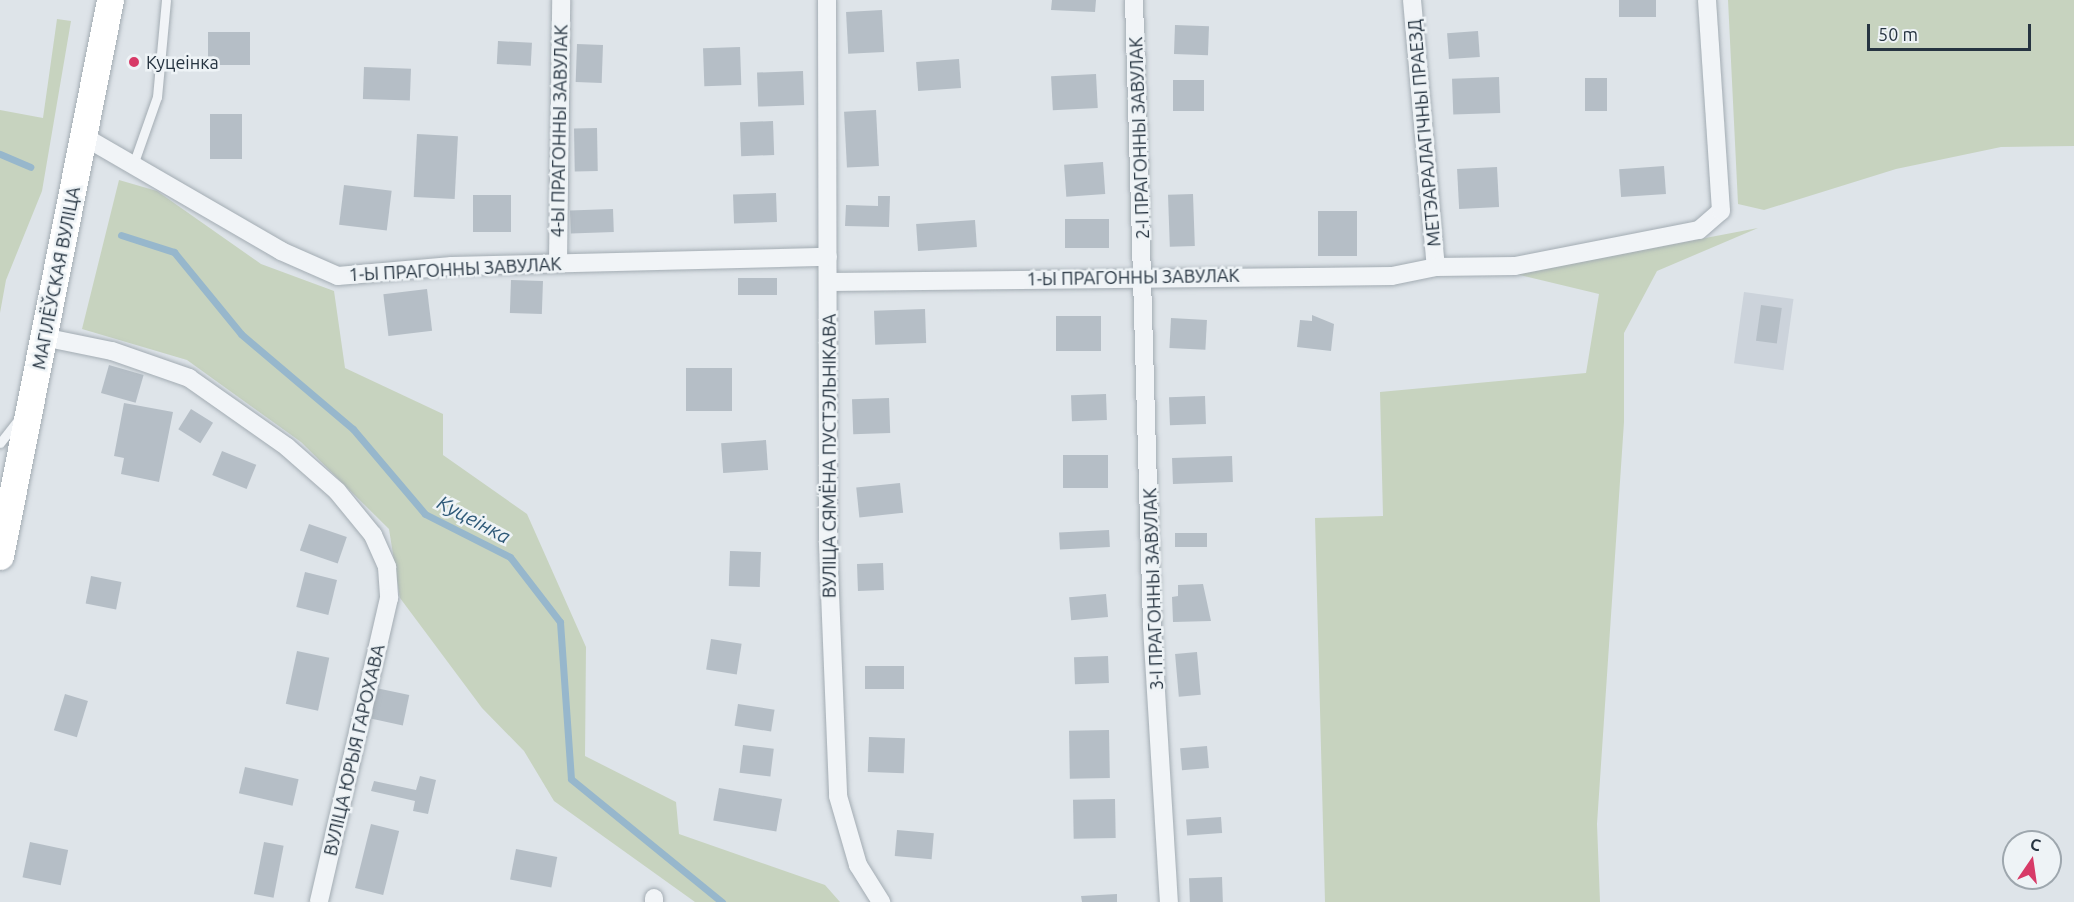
<!DOCTYPE html>
<html>
<head>
<meta charset="utf-8">
<style>
	body { margin:0 }
	#map { position:relative; width:2074px; height:902px; overflow:hidden; background:#dee4e9; font-family:Ubuntu,sans-serif }
	div>[style] { position:absolute }
	.built>* { inset:0; background:#ccd3db; transform-origin:0 0 }
	.green>* { inset:0; background:#c7d3bf }
	.stream>* { height:7px; margin:-3.5px; padding:0 3.5px; transform-origin:3.5px; border-radius:3.5px; background:#97b7cc }
	.building>* { inset:0; background:#b5bec6; transform-origin:0 0 }
	.roads { filter:drop-shadow(0 0 2px #a3acb3) drop-shadow(0 0 2px #a3acb3) }
	.lane>* { height:9px; margin:-4.5px; padding:0 4.5px; transform-origin:4.5px; border-radius:4.5px; background:#f1f4f7 }
	.street>* { height:18px; margin:-9px; padding:0 9px; transform-origin:9px; border-radius:9px; background:#f1f4f7 }
	.primary>* { height:27px; margin:-13.5px; padding:0 13.5px; transform-origin:13.5px; border-radius:13.5px; background:#fff }
	.dots>* { width:16px; height:16px; translate:-50% -50%; box-sizing:border-box; border:3px solid #eef3f6; border-radius:50% }
	span { translate:-50% -50%; white-space:nowrap; text-align:center; line-height:1.15; -webkit-text-stroke:5px #eef3f6; paint-order:stroke }
	.poi-label { font-size:18px; color:#263441 }
	.left { translate:0 -50%; text-align:left }
	.street-label { font-size:18px; color:#263441 }
	.water-label { font-size:20px; color:#2e5978; font-style:italic }
	.north { position:absolute; left:2002px; top:830px; width:60px; height:60px; box-sizing:border-box; background:#eef3f6; border:2px solid #9ea7ae; border-radius:50%; rotate:13deg; font-size:16px; font-weight:700; line-height:24px; text-align:center; color:#263441 }
	.north::after { content:''; display:block; margin:auto; width:21px; height:27px; background:#d73a67; clip-path:polygon(50% 0,100% 100%,50% 72%,0 100%) }
	.scale { position:absolute; left:1867px; top:24px; width:164px; height:27px; box-sizing:border-box; border:3px solid #263441; border-top:0; padding-left:8px; font-size:18px; line-height:21px; white-space:nowrap; color:#263441; -webkit-text-stroke:4px #eef3f6; paint-order:stroke }
</style>
</head>
<body>
<div id="map">
	<div class="built">
		<div style="left:1744px;top:292px;width:50px;height:72px;rotate:8deg"></div>
	</div>
	<div class="green">
		<div style="clip-path:polygon(1728px 0,2074px 0,2074px 146px,2001px 147px,1896px 169px,1764px 210px,1738px 204px)"></div>
		<div style="clip-path:polygon(57px 19px,71px 21px,42px 191px,6px 280px,0 313px,0 110px,43px 118px)"></div>
		<div style="clip-path:polygon(119px 180px,157px 191px,261px 264px,334px 291px,345px 368px,443px 414px,443px 455px,527px 514px,586px 647px,585px 756px,676px 802px,679px 834px,825px 885px,840px 902px,695px 902px,554px 801px,524px 751px,482px 708px,400px 598px,389px 529px,301px 442px,187px 360px,82px 329px)"></div>
		<div style="clip-path:polygon(1758px 228px,1657px 271px,1624px 333px,1624px 422px,1597px 824px,1600px 902px,1325px 902px,1315px 518px,1383px 516px,1380px 392px,1586px 373px,1599px 294px,1516px 274px)"></div>
	</div>
	<div class="stream">
		<div style="left:0;top:154px;width:33px;rotate:23deg"></div>
		<div style="left:121px;top:235px;width:56px;rotate:17.8deg"></div>
		<div style="left:174px;top:252px;width:106px;rotate:50.7deg"></div>
		<div style="left:241px;top:334px;width:147px;rotate:40.3deg"></div>
		<div style="left:353px;top:429px;width:111px;rotate:49.7deg"></div>
		<div style="left:425px;top:514px;width:95px;rotate:26.8deg"></div>
		<div style="left:510px;top:557px;width:82px;rotate:52.4deg"></div>
		<div style="left:560px;top:622px;width:157px;rotate:86deg"></div>
		<div style="left:571px;top:779px;width:195px;rotate:39.2deg"></div>
	</div>
	<div class="building">
		<div style="clip-path:polygon(1052px 0,1096px 0,1095px 12px,1051px 10px)"></div>
		<div style="left:1619px;top:0;width:37px;height:17px"></div>
		<div style="left:882px;top:10px;width:42px;height:36px;rotate:87deg"></div>
		<div style="left:1175px;top:25px;width:34px;height:29px;rotate:2deg"></div>
		<div style="left:1478px;top:31px;width:26px;height:31px;rotate:86deg"></div>
		<div style="left:208px;top:32px;width:42px;height:33px"></div>
		<div style="left:498px;top:41px;width:34px;height:23px;rotate:3deg"></div>
		<div style="left:577px;top:44px;width:26px;height:38px;rotate:2deg"></div>
		<div style="left:740px;top:47px;width:38px;height:37px;rotate:88deg"></div>
		<div style="left:959px;top:59px;width:29px;height:43px;rotate:86deg"></div>
		<div style="left:364px;top:67px;width:47px;height:32px;rotate:2deg"></div>
		<div style="left:803px;top:71px;width:34px;height:46px;rotate:88deg"></div>
		<div style="left:1096px;top:74px;width:34px;height:45px;rotate:87deg"></div>
		<div style="left:1499px;top:77px;width:36px;height:47px;rotate:88deg"></div>
		<div style="left:1585px;top:78px;width:22px;height:33px"></div>
		<div style="left:1173px;top:80px;width:31px;height:31px"></div>
		<div style="left:876px;top:110px;width:56px;height:32px;rotate:87deg"></div>
		<div style="left:210px;top:114px;width:32px;height:45px"></div>
		<div style="left:773px;top:121px;width:34px;height:33px;rotate:88deg"></div>
		<div style="left:597px;top:128px;width:43px;height:23px;rotate:89deg"></div>
		<div style="left:417px;top:134px;width:41px;height:63px;rotate:3deg"></div>
		<div style="left:1103px;top:162px;width:32px;height:39px;rotate:86deg"></div>
		<div style="left:1664px;top:166px;width:28px;height:45px;rotate:86deg"></div>
		<div style="left:1497px;top:167px;width:40px;height:40px;rotate:87deg"></div>
		<div style="left:344px;top:185px;width:48px;height:40px;rotate:7deg"></div>
		<div style="left:776px;top:193px;width:29px;height:43px;rotate:88deg"></div>
		<div style="left:1193px;top:194px;width:52px;height:25px;rotate:88deg"></div>
		<div style="left:511px;top:195px;width:37px;height:38px;rotate:90deg"></div>
		<div style="clip-path:polygon(878px 196px,890px 196px,889px 227px,845px 226px,846px 205px,878px 206px)"></div>
		<div style="left:613px;top:209px;width:23px;height:43px;rotate:88deg"></div>
		<div style="left:1318px;top:211px;width:39px;height:45px"></div>
		<div style="left:1109px;top:219px;width:29px;height:44px;rotate:90deg"></div>
		<div style="left:975px;top:220px;width:27px;height:59px;rotate:86deg"></div>
		<div style="left:738px;top:278px;width:39px;height:17px"></div>
		<div style="left:511px;top:280px;width:32px;height:33px;rotate:2deg"></div>
		<div style="left:427px;top:289px;width:42px;height:44px;rotate:83deg"></div>
		<div style="left:1761px;top:305px;width:21px;height:36px;rotate:8deg"></div>
		<div style="left:925px;top:309px;width:34px;height:51px;rotate:88deg"></div>
		<div style="clip-path:polygon(1312px 315px,1334px 324px,1331px 351px,1297px 347px,1300px 320px,1312px 321px)"></div>
		<div style="left:1101px;top:316px;width:35px;height:45px;rotate:90deg"></div>
		<div style="left:1171px;top:318px;width:36px;height:30px;rotate:3deg"></div>
		<div style="left:109px;top:365px;width:36px;height:29px;rotate:16deg"></div>
		<div style="left:686px;top:368px;width:46px;height:43px"></div>
		<div style="left:1106px;top:394px;width:26px;height:35px;rotate:88deg"></div>
		<div style="left:1205px;top:396px;width:28px;height:36px;rotate:88deg"></div>
		<div style="left:889px;top:398px;width:35px;height:37px;rotate:88deg"></div>
		<div style="clip-path:polygon(124px 403px,173px 412px,159px 482px,121px 474px,124px 458px,114px 456px)"></div>
		<div style="left:191px;top:409px;width:26px;height:24px;rotate:32deg"></div>
		<div style="left:766px;top:440px;width:30px;height:45px;rotate:86deg"></div>
		<div style="left:222px;top:451px;width:37px;height:26px;rotate:22deg"></div>
		<div style="left:1063px;top:455px;width:45px;height:33px"></div>
		<div style="left:1232px;top:456px;width:26px;height:60px;rotate:88deg"></div>
		<div style="left:900px;top:483px;width:30px;height:44px;rotate:84deg"></div>
		<div style="left:309px;top:524px;width:40px;height:28px;rotate:19deg"></div>
		<div style="left:1109px;top:530px;width:17px;height:50px;rotate:87deg"></div>
		<div style="left:1175px;top:533px;width:32px;height:14px"></div>
		<div style="left:730px;top:551px;width:31px;height:35px;rotate:2deg"></div>
		<div style="left:883px;top:563px;width:27px;height:26px;rotate:88deg"></div>
		<div style="left:305px;top:572px;width:33px;height:36px;rotate:14deg"></div>
		<div style="left:91px;top:576px;width:31px;height:28px;rotate:11deg"></div>
		<div style="clip-path:polygon(1203px 584px,1211px 621px,1173px 622px,1172px 597px,1178px 596px,1178px 585px)"></div>
		<div style="left:1106px;top:594px;width:23px;height:37px;rotate:85deg"></div>
		<div style="left:711px;top:639px;width:31px;height:31px;rotate:9deg"></div>
		<div style="left:297px;top:651px;width:33px;height:54px;rotate:12deg"></div>
		<div style="left:1197px;top:652px;width:43px;height:22px;rotate:85deg"></div>
		<div style="left:1108px;top:656px;width:27px;height:34px;rotate:88deg"></div>
		<div style="left:865px;top:666px;width:39px;height:23px"></div>
		<div style="left:376px;top:688px;width:34px;height:31px;rotate:12deg"></div>
		<div style="left:65px;top:694px;width:24px;height:38px;rotate:17deg"></div>
		<div style="left:738px;top:704px;width:37px;height:22px;rotate:9deg"></div>
		<div style="left:1109px;top:730px;width:48px;height:40px;rotate:89deg"></div>
		<div style="left:869px;top:737px;width:36px;height:35px;rotate:2deg"></div>
		<div style="left:743px;top:745px;width:31px;height:28px;rotate:7deg"></div>
		<div style="left:1207px;top:746px;width:22px;height:27px;rotate:85deg"></div>
		<div style="left:245px;top:767px;width:55px;height:27px;rotate:13deg"></div>
		<div style="clip-path:polygon(420px 776px,436px 780px,428px 814px,413px 811px,415px 801px,371px 791px,374px 781px,416px 790px)"></div>
		<div style="left:719px;top:788px;width:64px;height:33px;rotate:10deg"></div>
		<div style="left:1115px;top:799px;width:39px;height:42px;rotate:89deg"></div>
		<div style="left:1221px;top:817px;width:16px;height:35px;rotate:86deg"></div>
		<div style="left:371px;top:824px;width:29px;height:66px;rotate:14deg"></div>
		<div style="left:897px;top:830px;width:37px;height:26px;rotate:5deg"></div>
		<div style="left:30px;top:842px;width:39px;height:36px;rotate:12deg"></div>
		<div style="left:264px;top:842px;width:20px;height:53px;rotate:11deg"></div>
		<div style="left:516px;top:849px;width:42px;height:31px;rotate:11deg"></div>
		<div style="left:1222px;top:877px;width:25px;height:33px;rotate:88deg"></div>
		<div style="clip-path:polygon(1117px 894px,1117px 902px,1082px 902px,1081px 896px)"></div>
	</div>
	<div class="roads">
		<div class="lane">
			<div style="left:133px;top:165px;width:72px;rotate:-70.6deg"></div>
			<div style="left:157px;top:97px;width:97px;rotate:-84.7deg"></div>
			<div style="left:0;top:443px;width:29px;rotate:-52deg"></div>
		</div>
		<div class="street">
			<div style="left:827px;top:0;width:543px;rotate:89.89deg"></div>
			<div style="left:828px;top:543px;width:253px;rotate:87.7deg"></div>
			<div style="left:838px;top:796px;width:72px;rotate:73.8deg"></div>
			<div style="left:858px;top:865px;width:44px;rotate:58.1deg"></div>
			<div style="left:1134px;top:0;width:626px;rotate:88.35deg"></div>
			<div style="left:1152px;top:626px;width:277px;rotate:86.5deg"></div>
			<div style="left:1412px;top:0;width:268px;rotate:84.9deg"></div>
			<div style="left:83px;top:136px;width:229px;rotate:30.1deg"></div>
			<div style="left:281px;top:251px;width:62px;rotate:23.7deg"></div>
			<div style="left:338px;top:276px;width:114px;rotate:-5deg"></div>
			<div style="left:452px;top:266px;width:376px;rotate:-1.4deg"></div>
			<div style="left:558px;top:263px;width:263px;rotate:-89.3deg"></div>
			<div style="left:829px;top:282px;width:563px;rotate:-0.61deg"></div>
			<div style="left:1392px;top:276px;width:45px;rotate:-11.6deg"></div>
			<div style="left:1436px;top:267px;width:79px;rotate:-0.7deg"></div>
			<div style="left:1515px;top:266px;width:187px;rotate:-11.1deg"></div>
			<div style="left:1699px;top:230px;width:29px;rotate:-41deg"></div>
			<div style="left:1721px;top:211px;width:211px;rotate:-93.8deg"></div>
			<div style="left:43px;top:337px;width:70px;rotate:11.5deg"></div>
			<div style="left:112px;top:351px;width:82px;rotate:19.3deg"></div>
			<div style="left:189px;top:378px;width:120px;rotate:35.1deg"></div>
			<div style="left:287px;top:447px;width:67px;rotate:41.3deg"></div>
			<div style="left:337px;top:491px;width:57px;rotate:50.7deg"></div>
			<div style="left:373px;top:535px;width:35px;rotate:66deg"></div>
			<div style="left:387px;top:567px;width:31px;rotate:86deg"></div>
			<div style="left:389px;top:598px;width:312px;rotate:103deg"></div>
			<div style="left:654px;top:902px;width:4px;rotate:-90deg"></div>
		</div>
		<div class="primary">
			<div style="left:0;top:556px;width:567px;rotate:-78.81deg"></div>
		</div>
	</div>
	<div class="dots">
		<div style="left:134px;top:62px;background:#d73a67"></div>
	</div>
	<div class="poi-label">
		<span class="left" style="left:146px;top:62px">Куцеінка</span>
	</div>
	<div class="street-label">
		<span style="left:559px;top:131px;rotate:-89deg">4-Ы ПРАГОННЫ ЗАВУЛАК</span>
		<span style="left:1424px;top:133px;rotate:-95deg">МЕТЭАРАЛАГІЧНЫ ПРАЕЗД</span>
		<span style="left:1139px;top:138px;rotate:-92deg">2-І ПРАГОННЫ ЗАВУЛАК</span>
		<span style="left:455px;top:269px;rotate:-3deg">1-Ы ПРАГОННЫ ЗАВУЛАК</span>
		<span style="left:1133px;top:277px;rotate:-1deg">1-Ы ПРАГОННЫ ЗАВУЛАК</span>
		<span style="left:56px;top:278px;rotate:-79deg">МАГІЛЁЎСКАЯ ВУЛІЦА</span>
		<span style="left:829px;top:456px;rotate:-90deg">ВУЛІЦА СЯМЁНА ПУСТЭЛЬНІКАВА</span>
		<span style="left:1153px;top:589px;rotate:-92deg">3-І ПРАГОННЫ ЗАВУЛАК</span>
		<span style="left:354px;top:750px;rotate:-77deg">ВУЛІЦА ЮРЫЯ ГАРОХАВА</span>
	</div>
	<div class="water-label">
		<span style="left:474px;top:519px;rotate:28deg">Куцеінка</span>
	</div>
	<div class="north">С</div>
	<div class="scale">50 m</div>
</div>
</body>
</html>
